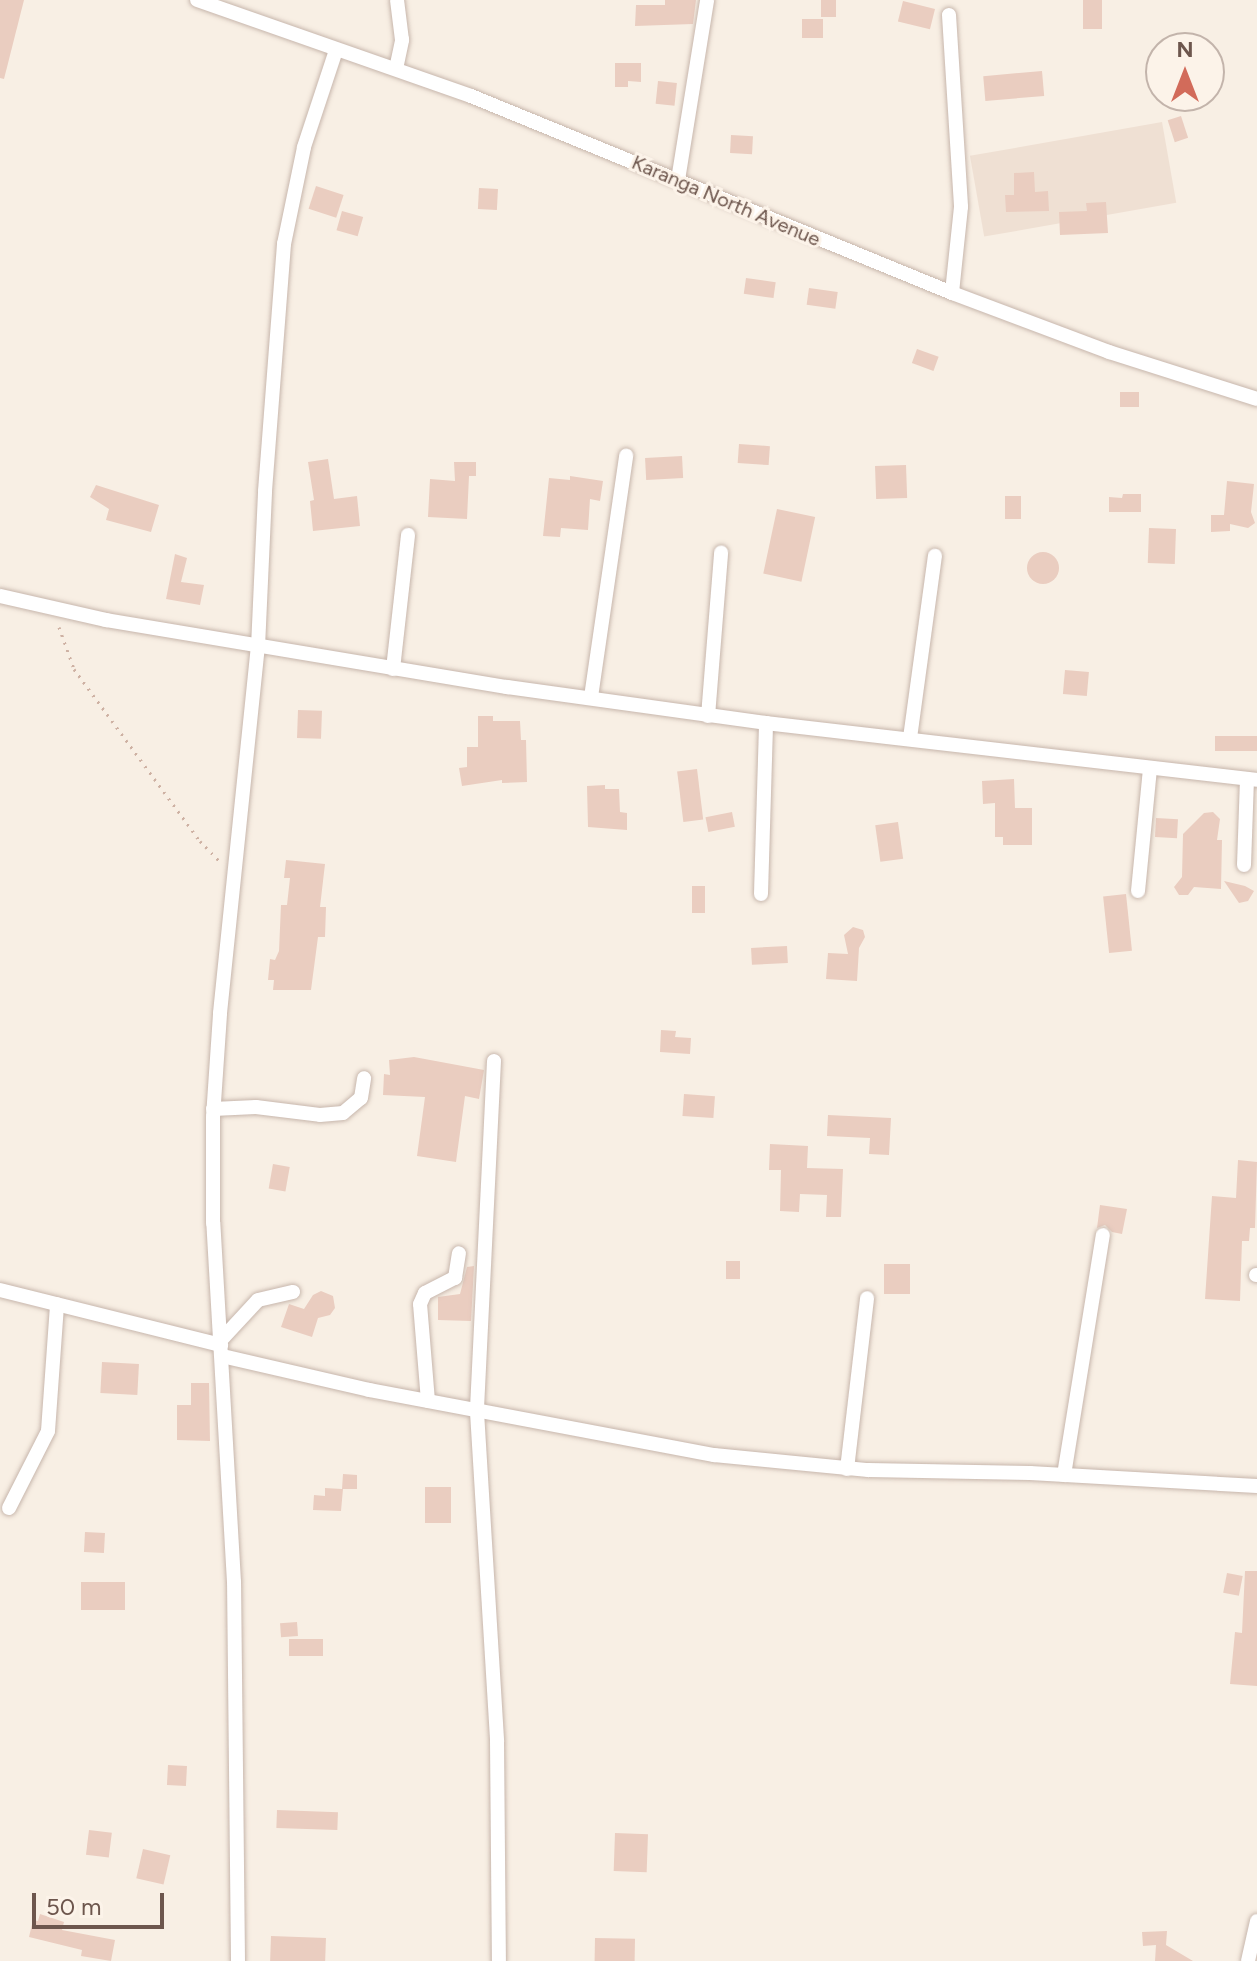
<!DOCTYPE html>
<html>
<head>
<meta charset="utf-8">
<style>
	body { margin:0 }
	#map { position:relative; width:1257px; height:1961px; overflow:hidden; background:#f8efe4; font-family:Figtree,sans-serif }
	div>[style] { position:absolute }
	.residential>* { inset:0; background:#efe0d3; transform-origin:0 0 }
	.building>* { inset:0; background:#eacdc0; transform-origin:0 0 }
	.round { border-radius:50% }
	.path>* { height:3px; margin-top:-1.5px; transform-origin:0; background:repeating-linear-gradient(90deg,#ceb1a3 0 2px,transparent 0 8px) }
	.roads { filter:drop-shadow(0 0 2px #c7b6ac) drop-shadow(0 0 2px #c7b6ac) }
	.street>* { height:14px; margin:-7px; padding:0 7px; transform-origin:7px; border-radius:7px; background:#fff }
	span { translate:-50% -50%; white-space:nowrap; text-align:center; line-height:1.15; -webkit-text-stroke:6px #fcf3e9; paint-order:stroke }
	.street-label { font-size:20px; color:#6d564d }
	.north { position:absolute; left:1145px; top:32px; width:80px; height:80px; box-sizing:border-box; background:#fcf3e9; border:2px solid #c3b4ab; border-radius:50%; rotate:0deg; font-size:22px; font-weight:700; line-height:32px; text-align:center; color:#6d564d }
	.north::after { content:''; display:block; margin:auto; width:28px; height:36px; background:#d26b5a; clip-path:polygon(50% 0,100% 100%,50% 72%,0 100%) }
	.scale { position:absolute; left:32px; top:1893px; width:132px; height:36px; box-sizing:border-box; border:4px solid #6d564d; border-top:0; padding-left:10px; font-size:24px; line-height:28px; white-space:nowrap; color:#6d564d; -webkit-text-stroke:6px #fcf3e9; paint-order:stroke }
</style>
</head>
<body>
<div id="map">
	<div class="residential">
		<div style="left:1162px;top:122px;width:82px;height:195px;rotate:80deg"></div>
	</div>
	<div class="building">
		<div style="clip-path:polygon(0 0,24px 0,4px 79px,0 78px)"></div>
		<div style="clip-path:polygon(665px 0,696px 0,693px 24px,635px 26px,636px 5px,665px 5px)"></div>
		<div style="left:821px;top:0;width:15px;height:17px"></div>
		<div style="left:1083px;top:0;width:19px;height:29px"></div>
		<div style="left:903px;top:1px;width:33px;height:21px;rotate:14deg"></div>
		<div style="left:802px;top:19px;width:21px;height:19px"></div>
		<div style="clip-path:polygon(615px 63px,641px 63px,641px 82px,628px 81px,628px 87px,615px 87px)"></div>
		<div style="left:1042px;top:71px;width:25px;height:59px;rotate:85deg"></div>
		<div style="left:658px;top:81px;width:19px;height:23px;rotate:6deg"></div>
		<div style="left:1181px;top:116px;width:23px;height:14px;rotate:72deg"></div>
		<div style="left:731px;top:135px;width:22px;height:18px;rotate:3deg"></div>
		<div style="clip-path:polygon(1034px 172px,1035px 192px,1048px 191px,1049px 211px,1006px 212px,1005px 195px,1014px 195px,1014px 173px)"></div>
		<div style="left:316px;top:186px;width:29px;height:24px;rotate:18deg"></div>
		<div style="left:479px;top:188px;width:19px;height:21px;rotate:3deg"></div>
		<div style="clip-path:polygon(1106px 202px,1108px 233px,1060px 235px,1059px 212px,1087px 211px,1086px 203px)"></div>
		<div style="left:342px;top:211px;width:22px;height:20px;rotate:16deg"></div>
		<div style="left:746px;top:278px;width:30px;height:16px;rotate:8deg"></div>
		<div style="left:809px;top:288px;width:29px;height:17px;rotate:8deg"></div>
		<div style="left:917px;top:349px;width:23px;height:15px;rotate:20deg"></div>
		<div style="left:1120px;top:392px;width:19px;height:15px"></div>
		<div style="left:739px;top:444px;width:31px;height:19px;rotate:4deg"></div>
		<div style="left:682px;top:456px;width:22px;height:37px;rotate:87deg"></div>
		<div style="clip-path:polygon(328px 459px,334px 499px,357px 496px,360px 526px,313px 531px,310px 501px,314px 500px,308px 462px)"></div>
		<div style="clip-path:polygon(454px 462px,476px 462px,476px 476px,469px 476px,467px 519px,428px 517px,430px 479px,455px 481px)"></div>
		<div style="left:906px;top:465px;width:33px;height:31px;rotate:88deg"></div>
		<div style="clip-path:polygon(570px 476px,603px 481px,600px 501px,590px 499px,588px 530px,561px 528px,560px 537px,543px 536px,549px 478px,570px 480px)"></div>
		<div style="clip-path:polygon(1227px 481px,1254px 484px,1251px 512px,1255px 523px,1248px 528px,1230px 524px,1230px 531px,1211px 532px,1211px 515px,1224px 515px)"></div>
		<div style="clip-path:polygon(96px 485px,159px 505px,151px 532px,106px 520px,109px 509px,90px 497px)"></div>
		<div style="clip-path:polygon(1123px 494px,1141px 494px,1141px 512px,1109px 512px,1109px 497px,1122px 498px)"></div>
		<div style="left:1005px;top:496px;width:16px;height:23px"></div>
		<div style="left:777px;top:509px;width:39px;height:66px;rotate:12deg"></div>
		<div style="left:1149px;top:528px;width:27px;height:35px;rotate:2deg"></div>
		<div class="round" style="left:1027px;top:552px;width:32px;height:32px"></div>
		<div style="clip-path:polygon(175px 554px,187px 558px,181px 582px,204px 585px,200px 605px,166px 599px)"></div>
		<div style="left:1065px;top:670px;width:24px;height:24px;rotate:5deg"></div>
		<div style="left:298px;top:710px;width:24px;height:28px;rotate:2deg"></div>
		<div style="clip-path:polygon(478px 716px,493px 716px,493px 721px,520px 721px,521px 740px,526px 740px,527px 782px,502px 783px,502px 780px,462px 786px,459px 768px,467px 767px,467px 747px,478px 747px)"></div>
		<div style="left:1215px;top:736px;width:42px;height:15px"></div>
		<div style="left:697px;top:769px;width:51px;height:20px;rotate:83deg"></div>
		<div style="clip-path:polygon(1014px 779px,1015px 808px,1032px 808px,1032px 845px,1003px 845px,1003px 837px,995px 837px,995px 803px,983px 804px,982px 781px)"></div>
		<div style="clip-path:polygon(605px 785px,605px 789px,619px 789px,620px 812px,627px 813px,627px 830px,588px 827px,587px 786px)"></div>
		<div style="left:732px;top:812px;width:15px;height:27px;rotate:79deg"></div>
		<div style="clip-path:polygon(1213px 812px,1220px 819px,1217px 840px,1222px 840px,1221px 889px,1194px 887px,1188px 895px,1179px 895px,1174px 887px,1182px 877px,1183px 834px,1204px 813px)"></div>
		<div style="left:1156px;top:818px;width:22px;height:19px;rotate:3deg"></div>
		<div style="left:898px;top:822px;width:37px;height:23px;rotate:82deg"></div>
		<div style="clip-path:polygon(286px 860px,325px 864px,320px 907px,326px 907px,325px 937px,318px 937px,311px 990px,273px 990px,274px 980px,268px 980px,270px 959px,275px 960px,279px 951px,281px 905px,287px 905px,290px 878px,284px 878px)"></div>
		<div style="clip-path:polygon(1224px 881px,1245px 886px,1254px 891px,1248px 901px,1239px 903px)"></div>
		<div style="left:692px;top:886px;width:13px;height:27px"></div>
		<div style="left:1126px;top:894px;width:57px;height:23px;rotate:84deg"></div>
		<div style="clip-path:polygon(853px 927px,863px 930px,865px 937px,859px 948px,857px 981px,826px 979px,828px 953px,848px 954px,844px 935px)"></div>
		<div style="left:787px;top:946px;width:17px;height:36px;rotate:87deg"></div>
		<div style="clip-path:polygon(661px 1030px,676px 1031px,675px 1037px,691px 1038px,690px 1054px,660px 1052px)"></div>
		<div style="clip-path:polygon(414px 1057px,484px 1070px,479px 1099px,465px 1096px,456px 1162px,417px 1156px,425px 1097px,383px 1095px,384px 1074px,390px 1075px,389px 1060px)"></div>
		<div style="left:684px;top:1094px;width:31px;height:22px;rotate:4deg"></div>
		<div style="clip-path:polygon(828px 1115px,891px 1118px,889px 1155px,869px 1154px,870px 1138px,827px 1136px)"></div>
		<div style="clip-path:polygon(770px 1144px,808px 1146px,807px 1168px,843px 1169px,841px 1217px,826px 1217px,827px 1195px,800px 1194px,799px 1212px,780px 1211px,781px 1170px,769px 1170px)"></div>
		<div style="clip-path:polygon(1238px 1160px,1257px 1162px,1255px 1228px,1250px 1228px,1249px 1241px,1242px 1241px,1240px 1301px,1205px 1299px,1212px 1196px,1236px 1198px)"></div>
		<div style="left:273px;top:1164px;width:17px;height:25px;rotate:10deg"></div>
		<div style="clip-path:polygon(1100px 1205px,1127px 1209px,1122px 1234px,1112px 1232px,1105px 1225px,1097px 1228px)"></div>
		<div style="left:726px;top:1261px;width:14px;height:18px"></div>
		<div style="left:910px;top:1264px;width:30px;height:26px;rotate:90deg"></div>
		<div style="clip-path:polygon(474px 1266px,471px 1321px,438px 1320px,438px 1297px,460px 1294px,467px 1267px)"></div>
		<div style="clip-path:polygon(321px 1291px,333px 1296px,335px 1308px,330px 1315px,318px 1318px,312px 1337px,281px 1327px,289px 1304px,304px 1309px,313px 1295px)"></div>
		<div style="left:102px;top:1362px;width:37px;height:31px;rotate:3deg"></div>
		<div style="clip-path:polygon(191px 1383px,209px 1383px,210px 1441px,177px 1440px,177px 1405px,191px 1405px)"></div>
		<div style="clip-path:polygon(343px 1474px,357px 1475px,357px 1489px,343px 1489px,341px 1511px,313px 1510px,314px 1495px,325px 1496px,325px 1488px,342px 1489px)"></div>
		<div style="left:425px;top:1487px;width:26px;height:36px"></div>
		<div style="left:85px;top:1532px;width:20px;height:20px;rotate:3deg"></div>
		<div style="clip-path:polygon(1245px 1571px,1257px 1571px,1257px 1686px,1230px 1684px,1235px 1632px,1242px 1633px)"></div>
		<div style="left:1227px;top:1573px;width:16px;height:20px;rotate:11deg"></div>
		<div style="left:125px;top:1582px;width:28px;height:44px;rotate:90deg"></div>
		<div style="left:297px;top:1622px;width:14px;height:17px;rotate:86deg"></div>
		<div style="left:289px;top:1639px;width:34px;height:17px"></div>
		<div style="left:168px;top:1765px;width:19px;height:20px;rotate:3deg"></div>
		<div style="left:277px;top:1810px;width:61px;height:18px;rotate:2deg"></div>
		<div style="left:89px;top:1830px;width:23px;height:25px;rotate:7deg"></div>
		<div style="left:615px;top:1833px;width:33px;height:38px;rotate:2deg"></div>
		<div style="left:143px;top:1849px;width:28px;height:30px;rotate:13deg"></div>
		<div style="clip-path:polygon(40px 1914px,64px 1922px,62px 1930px,115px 1940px,111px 1961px,81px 1956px,82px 1950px,29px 1937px,33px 1920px,38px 1921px)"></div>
		<div style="clip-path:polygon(1167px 1931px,1166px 1945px,1193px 1961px,1155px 1961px,1156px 1945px,1143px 1946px,1142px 1932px)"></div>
		<div style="left:271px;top:1936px;width:55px;height:25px;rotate:2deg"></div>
		<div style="left:595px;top:1938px;width:40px;height:23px;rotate:1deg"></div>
	</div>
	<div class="path">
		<div style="left:59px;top:627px;width:45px;rotate:70.3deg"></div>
		<div style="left:74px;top:669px;width:213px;rotate:53.8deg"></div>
		<div style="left:200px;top:841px;width:30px;rotate:46deg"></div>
	</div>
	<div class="roads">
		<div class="street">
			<div style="left:197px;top:0;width:290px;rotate:19.3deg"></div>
			<div style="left:471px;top:96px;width:520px;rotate:22.27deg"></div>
			<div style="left:952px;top:293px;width:168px;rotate:20.6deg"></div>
			<div style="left:1109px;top:352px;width:155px;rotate:17.6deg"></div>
			<div style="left:949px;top:15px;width:192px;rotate:86.4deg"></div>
			<div style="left:961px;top:207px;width:86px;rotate:96deg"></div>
			<div style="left:396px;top:69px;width:30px;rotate:-78deg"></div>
			<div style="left:402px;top:40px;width:40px;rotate:-97.1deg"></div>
			<div style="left:678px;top:180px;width:182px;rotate:-80.8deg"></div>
			<div style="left:0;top:596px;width:109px;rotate:12.8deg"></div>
			<div style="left:106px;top:620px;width:407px;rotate:9.5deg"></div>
			<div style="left:507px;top:687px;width:261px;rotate:7.9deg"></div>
			<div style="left:766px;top:723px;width:494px;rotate:6.6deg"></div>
			<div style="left:393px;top:669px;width:135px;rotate:-83.6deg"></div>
			<div style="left:591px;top:697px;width:244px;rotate:-81.7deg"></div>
			<div style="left:708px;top:716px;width:164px;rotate:-85.4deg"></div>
			<div style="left:910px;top:738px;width:184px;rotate:-82.2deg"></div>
			<div style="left:1244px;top:865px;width:86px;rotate:-88deg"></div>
			<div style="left:1138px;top:891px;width:123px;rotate:-84.4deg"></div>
			<div style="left:761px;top:894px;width:171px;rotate:-88.3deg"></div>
			<div style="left:494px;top:1061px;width:351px;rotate:92.8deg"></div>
			<div style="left:477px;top:1412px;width:330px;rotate:86.5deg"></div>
			<div style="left:497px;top:1741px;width:220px;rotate:89.5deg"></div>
			<div style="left:213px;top:1109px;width:43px;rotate:-2.7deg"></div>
			<div style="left:256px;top:1107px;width:64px;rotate:7.1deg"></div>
			<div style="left:320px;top:1115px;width:23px;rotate:-5deg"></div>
			<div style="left:343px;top:1113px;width:23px;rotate:-40deg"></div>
			<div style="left:361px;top:1098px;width:20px;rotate:-81deg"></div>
			<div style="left:1256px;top:1275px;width:1px"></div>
			<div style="left:0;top:1290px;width:228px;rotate:14deg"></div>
			<div style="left:221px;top:1340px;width:54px;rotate:-47.2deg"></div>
			<div style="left:258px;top:1300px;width:36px;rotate:-13deg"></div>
			<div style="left:222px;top:1356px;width:151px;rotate:13deg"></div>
			<div style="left:369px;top:1390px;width:351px;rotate:10.7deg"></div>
			<div style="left:714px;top:1455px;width:155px;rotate:5.6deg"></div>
			<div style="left:868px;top:1470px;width:162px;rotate:1.1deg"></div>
			<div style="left:1030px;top:1473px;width:227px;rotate:3.3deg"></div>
			<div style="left:428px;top:1401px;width:97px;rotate:-94.7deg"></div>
			<div style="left:420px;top:1304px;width:12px;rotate:-66deg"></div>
			<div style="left:425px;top:1293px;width:34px;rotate:-27deg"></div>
			<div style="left:455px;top:1278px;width:25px;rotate:-81deg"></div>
			<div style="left:847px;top:1469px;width:172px;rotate:-83.3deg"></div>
			<div style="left:1064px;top:1475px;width:243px;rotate:-80.8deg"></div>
			<div style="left:9px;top:1508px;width:86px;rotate:-63.1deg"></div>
			<div style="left:48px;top:1431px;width:127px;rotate:-85.9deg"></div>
			<div style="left:238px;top:1961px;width:379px;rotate:-90.6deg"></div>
			<div style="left:234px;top:1582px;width:360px;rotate:-93.3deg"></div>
			<div style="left:213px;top:1223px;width:106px;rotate:-90deg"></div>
			<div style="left:213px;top:1117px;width:104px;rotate:-86.1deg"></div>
			<div style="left:220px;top:1013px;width:368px;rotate:-84.1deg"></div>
			<div style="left:258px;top:647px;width:156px;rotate:-87.4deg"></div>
			<div style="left:265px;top:491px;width:248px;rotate:-85.6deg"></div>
			<div style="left:284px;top:244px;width:99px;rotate:-78.3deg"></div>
			<div style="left:304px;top:147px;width:102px;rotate:-71.7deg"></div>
			<div style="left:1248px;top:1961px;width:41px;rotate:-77.3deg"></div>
		</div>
	</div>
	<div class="street-label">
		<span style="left:726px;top:201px;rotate:23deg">Karanga North Avenue</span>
	</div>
	<div class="north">N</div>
	<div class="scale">50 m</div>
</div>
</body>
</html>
